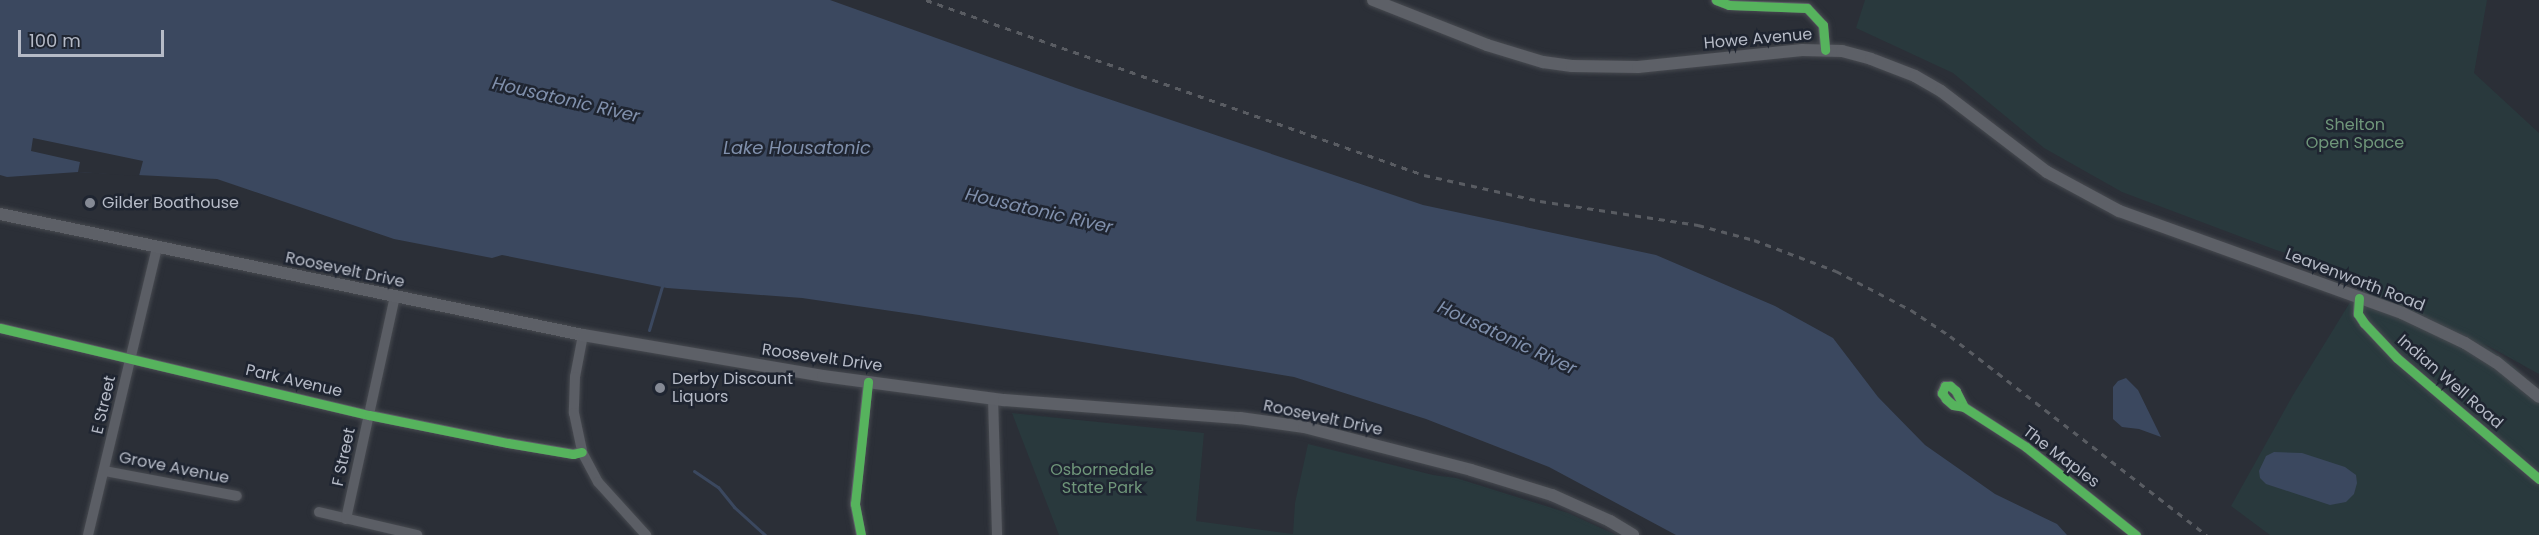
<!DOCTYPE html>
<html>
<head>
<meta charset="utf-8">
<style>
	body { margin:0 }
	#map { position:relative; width:2539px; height:535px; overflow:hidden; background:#2b2f37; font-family:Poppins,sans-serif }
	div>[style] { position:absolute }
	.green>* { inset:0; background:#29393d }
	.water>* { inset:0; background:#3b485f }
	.pier>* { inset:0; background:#2b2f37 }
	.stream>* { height:3px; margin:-1.5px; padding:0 1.5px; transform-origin:1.5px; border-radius:1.5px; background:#3b485f }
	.roads { filter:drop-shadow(0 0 2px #474a50) drop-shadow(0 0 2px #474a50) }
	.minor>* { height:10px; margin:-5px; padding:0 5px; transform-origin:5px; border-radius:5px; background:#5b5e65 }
	.major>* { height:12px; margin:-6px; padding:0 6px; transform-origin:6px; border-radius:6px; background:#5d6067 }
	.rail>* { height:3px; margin-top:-1.5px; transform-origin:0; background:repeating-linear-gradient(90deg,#595c62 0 6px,transparent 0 12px) }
	.cycleway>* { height:9px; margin:-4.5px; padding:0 4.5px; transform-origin:4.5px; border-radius:4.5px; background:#56b35d }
	.dots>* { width:16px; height:16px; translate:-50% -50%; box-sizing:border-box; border:3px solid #1f2531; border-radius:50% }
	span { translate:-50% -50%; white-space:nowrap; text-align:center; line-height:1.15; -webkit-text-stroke:5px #1f2531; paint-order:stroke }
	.street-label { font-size:16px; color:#b6bbc7 }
	.park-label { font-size:16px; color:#6f967a }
	.poi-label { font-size:16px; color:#b6bbc7 }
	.left { translate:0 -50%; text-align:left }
	.water-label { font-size:18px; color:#8090ac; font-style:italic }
	.scale { position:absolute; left:18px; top:30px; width:146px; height:27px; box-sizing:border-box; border:3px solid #b6bbc7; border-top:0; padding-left:8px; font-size:18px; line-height:21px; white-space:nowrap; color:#b6bbc7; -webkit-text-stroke:4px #1f2531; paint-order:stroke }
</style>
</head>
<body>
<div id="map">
	<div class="green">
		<div style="clip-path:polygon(1865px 0,2487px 0,2474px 73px,2539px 133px,2539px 374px,2483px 343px,2515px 367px,2539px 392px,2539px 535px,2270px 535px,2231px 506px,2293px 395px,2365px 278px,2276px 250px,2122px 192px,2044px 148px,1953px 73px,1856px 28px)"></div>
		<div style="clip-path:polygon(1012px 413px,1204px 433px,1196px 521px,1293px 534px,1295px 503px,1308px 444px,1433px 475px,1456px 478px,1568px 513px,1616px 535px,1059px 535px)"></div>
	</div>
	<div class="water">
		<div style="clip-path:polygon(0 0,830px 0,1076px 88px,1423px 205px,1656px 255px,1775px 306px,1833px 338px,1878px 397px,1925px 445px,1995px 494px,2057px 524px,2067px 535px,1676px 535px,1549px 467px,1426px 419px,1294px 377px,919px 315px,802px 298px,667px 288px,502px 255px,492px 258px,394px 239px,217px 179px,78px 172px,7px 177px,0 175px)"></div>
		<div style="clip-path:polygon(2126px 378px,2138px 390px,2161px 437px,2139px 429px,2122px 427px,2113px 419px,2113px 387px,2118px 381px)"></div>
		<div style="clip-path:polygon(2274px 452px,2302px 453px,2345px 467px,2356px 475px,2357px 483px,2354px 494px,2346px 502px,2330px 505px,2266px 484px,2260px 478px,2259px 471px,2266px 456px)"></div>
	</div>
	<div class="pier">
		<div style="clip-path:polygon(33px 138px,143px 161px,139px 176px,78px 172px,80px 162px,31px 151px)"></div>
	</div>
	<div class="stream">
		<div style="left:649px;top:330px;width:49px;rotate:-73.4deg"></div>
		<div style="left:694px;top:471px;width:29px;rotate:34deg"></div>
		<div style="left:718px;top:487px;width:26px;rotate:51deg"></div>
		<div style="left:734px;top:507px;width:42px;rotate:42.1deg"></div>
	</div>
	<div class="roads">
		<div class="minor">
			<div style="left:1716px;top:0;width:14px;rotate:21deg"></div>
			<div style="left:1729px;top:5px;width:78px;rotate:2.2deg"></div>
			<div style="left:1807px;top:8px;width:23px;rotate:47deg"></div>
			<div style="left:1823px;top:25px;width:25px;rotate:85deg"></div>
			<div style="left:2359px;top:298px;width:16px;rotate:94deg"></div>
			<div style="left:2358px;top:314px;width:11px;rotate:56deg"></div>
			<div style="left:2364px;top:323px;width:48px;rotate:46.7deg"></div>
			<div style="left:2397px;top:358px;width:187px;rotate:40.4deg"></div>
			<div style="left:0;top:328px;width:379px;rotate:13.3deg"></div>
			<div style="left:369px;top:415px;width:142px;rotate:11.4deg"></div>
			<div style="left:508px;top:443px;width:66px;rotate:9.6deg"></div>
			<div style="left:573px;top:454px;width:9px;rotate:-13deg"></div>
			<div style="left:583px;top:335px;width:43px;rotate:100.8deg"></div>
			<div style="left:575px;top:377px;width:36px;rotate:92deg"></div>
			<div style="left:574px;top:413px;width:40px;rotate:78deg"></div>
			<div style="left:582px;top:452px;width:34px;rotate:62deg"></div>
			<div style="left:598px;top:482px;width:72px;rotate:47.8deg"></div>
			<div style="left:993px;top:398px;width:137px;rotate:88.3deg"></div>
			<div style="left:1964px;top:407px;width:18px;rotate:-117deg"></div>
			<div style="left:1956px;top:391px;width:8px;rotate:-140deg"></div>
			<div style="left:1950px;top:386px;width:5px;rotate:180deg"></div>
			<div style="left:1945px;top:386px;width:8px;rotate:113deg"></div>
			<div style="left:1942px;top:393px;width:7px;rotate:56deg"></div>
			<div style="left:1946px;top:399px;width:9px;rotate:41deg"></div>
			<div style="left:1953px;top:405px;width:11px;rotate:10deg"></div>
			<div style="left:1964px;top:407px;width:74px;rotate:32.8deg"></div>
			<div style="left:2026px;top:447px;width:141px;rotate:38.7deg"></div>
			<div style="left:105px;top:471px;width:134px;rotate:10.7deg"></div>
			<div style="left:319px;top:512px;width:101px;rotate:13.2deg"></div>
			<div style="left:346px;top:519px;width:227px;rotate:-77.6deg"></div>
			<div style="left:88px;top:535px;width:296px;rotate:-76.5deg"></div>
			<div style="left:861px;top:535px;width:32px;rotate:-101deg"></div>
			<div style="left:855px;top:504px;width:123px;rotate:-83.9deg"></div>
		</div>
		<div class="major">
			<div style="left:1373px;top:0;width:123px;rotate:21.5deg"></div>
			<div style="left:1487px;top:45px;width:59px;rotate:16.9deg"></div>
			<div style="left:1543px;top:62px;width:29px;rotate:8deg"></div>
			<div style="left:1572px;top:66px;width:66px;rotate:0.9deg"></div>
			<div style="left:1638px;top:67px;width:165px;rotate:-5.9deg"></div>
			<div style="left:1802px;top:50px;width:40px;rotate:1.4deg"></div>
			<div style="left:1842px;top:51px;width:30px;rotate:15deg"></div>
			<div style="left:1871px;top:59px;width:47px;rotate:21.1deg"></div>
			<div style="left:1915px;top:76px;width:30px;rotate:30deg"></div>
			<div style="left:1941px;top:91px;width:133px;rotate:37.4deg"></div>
			<div style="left:2047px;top:172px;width:82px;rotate:28.4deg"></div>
			<div style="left:2119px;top:211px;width:301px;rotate:19.8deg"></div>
			<div style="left:2402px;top:313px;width:70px;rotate:25.5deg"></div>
			<div style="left:2465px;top:343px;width:36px;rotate:32deg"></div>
			<div style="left:2496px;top:362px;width:55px;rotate:39.1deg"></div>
			<div style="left:0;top:214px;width:595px;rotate:11.73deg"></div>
			<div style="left:583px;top:335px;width:243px;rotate:9.7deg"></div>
			<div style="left:823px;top:376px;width:183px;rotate:7.6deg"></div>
			<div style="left:1004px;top:400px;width:237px;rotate:4.4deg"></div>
			<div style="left:1240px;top:418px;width:65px;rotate:8deg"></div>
			<div style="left:1304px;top:427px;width:172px;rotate:14.4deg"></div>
			<div style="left:1471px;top:470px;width:85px;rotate:17.2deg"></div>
			<div style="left:1552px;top:495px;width:64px;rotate:24.1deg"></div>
			<div style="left:1610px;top:521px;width:27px;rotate:31deg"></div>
		</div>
	</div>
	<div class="rail">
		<div style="left:926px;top:0;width:528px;rotate:19.36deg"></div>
		<div style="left:1424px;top:175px;width:119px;rotate:12.6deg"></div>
		<div style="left:1540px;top:201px;width:160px;rotate:8.6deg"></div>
		<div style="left:1698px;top:225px;width:58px;rotate:15deg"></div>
		<div style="left:1754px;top:240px;width:88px;rotate:20.7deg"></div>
		<div style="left:1836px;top:271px;width:85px;rotate:27.5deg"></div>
		<div style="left:1911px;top:310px;width:47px;rotate:33.7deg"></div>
		<div style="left:1950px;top:336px;width:325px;rotate:37.8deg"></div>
	</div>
	<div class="cycleway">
		<div style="left:1716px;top:0;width:14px;rotate:21deg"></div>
		<div style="left:1729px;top:5px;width:78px;rotate:2.2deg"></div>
		<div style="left:1807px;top:8px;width:23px;rotate:47deg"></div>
		<div style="left:1823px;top:25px;width:25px;rotate:85deg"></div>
		<div style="left:2359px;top:298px;width:16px;rotate:94deg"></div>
		<div style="left:2358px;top:314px;width:11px;rotate:56deg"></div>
		<div style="left:2364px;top:323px;width:48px;rotate:46.7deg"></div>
		<div style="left:2397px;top:358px;width:187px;rotate:40.4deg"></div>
		<div style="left:0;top:328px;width:379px;rotate:13.3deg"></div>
		<div style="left:369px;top:415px;width:142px;rotate:11.4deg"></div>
		<div style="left:508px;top:443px;width:66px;rotate:9.6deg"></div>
		<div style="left:573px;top:454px;width:9px;rotate:-13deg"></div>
		<div style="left:1964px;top:407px;width:18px;rotate:-117deg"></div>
		<div style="left:1956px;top:391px;width:8px;rotate:-140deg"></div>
		<div style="left:1950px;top:386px;width:5px;rotate:180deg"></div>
		<div style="left:1945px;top:386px;width:8px;rotate:113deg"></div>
		<div style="left:1942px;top:393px;width:7px;rotate:56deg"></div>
		<div style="left:1946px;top:399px;width:9px;rotate:41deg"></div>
		<div style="left:1953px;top:405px;width:11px;rotate:10deg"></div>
		<div style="left:1964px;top:407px;width:74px;rotate:32.8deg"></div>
		<div style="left:2026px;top:447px;width:141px;rotate:38.7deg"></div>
		<div style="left:861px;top:535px;width:32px;rotate:-101deg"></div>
		<div style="left:855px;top:504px;width:123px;rotate:-83.9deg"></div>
	</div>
	<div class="dots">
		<div style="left:90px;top:203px;background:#858a95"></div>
		<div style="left:660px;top:388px;background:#858a95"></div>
	</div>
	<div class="street-label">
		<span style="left:1758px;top:39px;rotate:-5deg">Howe Avenue</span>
		<span style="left:345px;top:270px;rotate:12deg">Roosevelt Drive</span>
		<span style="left:2355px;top:280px;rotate:21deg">Leavenworth Road</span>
		<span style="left:822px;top:358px;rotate:8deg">Roosevelt Drive</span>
		<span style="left:294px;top:381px;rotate:13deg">Park Avenue</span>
		<span style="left:2450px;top:382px;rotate:41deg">Indian Well Road</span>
		<span style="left:104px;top:405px;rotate:-77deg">E Street</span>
		<span style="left:1323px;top:418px;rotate:12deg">Roosevelt Drive</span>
		<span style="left:344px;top:457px;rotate:-78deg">F Street</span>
		<span style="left:2061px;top:457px;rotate:37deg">The Maples</span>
		<span style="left:174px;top:468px;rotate:11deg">Grove Avenue</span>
	</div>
	<div class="park-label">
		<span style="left:2355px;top:134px">Shelton<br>Open Space</span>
		<span style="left:1102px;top:479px">Osbornedale<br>State Park</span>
	</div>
	<div class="poi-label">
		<span class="left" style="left:102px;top:203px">Gilder Boathouse</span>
		<span class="left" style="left:672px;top:388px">Derby Discount<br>Liquors</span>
	</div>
	<div class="water-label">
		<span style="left:566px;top:100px;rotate:13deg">Housatonic River</span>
		<span style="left:797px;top:148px">Lake Housatonic</span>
		<span style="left:1039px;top:211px;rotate:13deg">Housatonic River</span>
		<span style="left:1507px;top:338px;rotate:25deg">Housatonic River</span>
	</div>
	<div class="scale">100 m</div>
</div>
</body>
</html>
